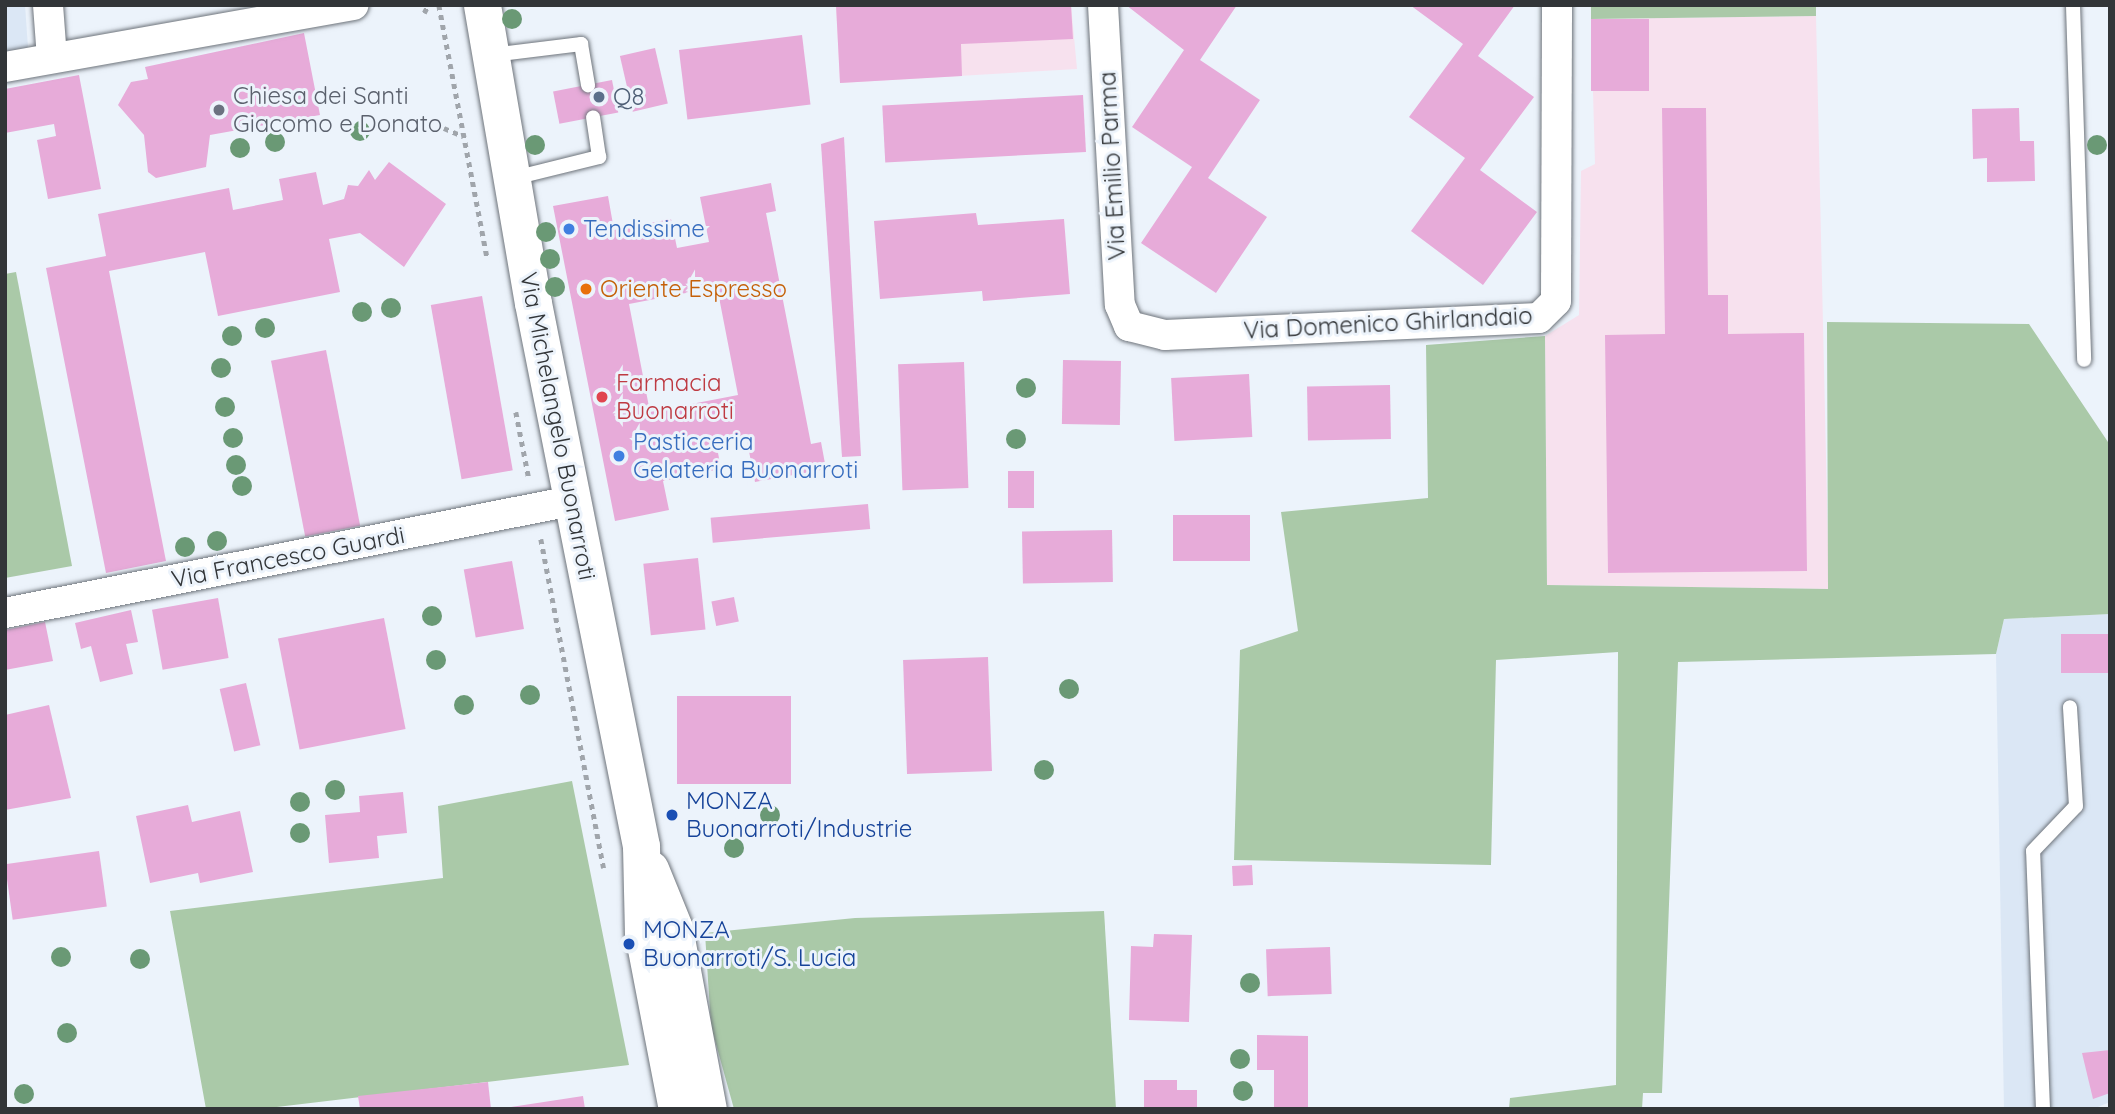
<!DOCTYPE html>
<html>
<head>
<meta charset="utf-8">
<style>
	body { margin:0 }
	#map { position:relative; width:2115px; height:1114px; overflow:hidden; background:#ecf3fb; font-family:Quicksand,sans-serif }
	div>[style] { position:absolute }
	.built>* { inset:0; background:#dbe7f5 }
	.industrial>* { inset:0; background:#f7e1ee }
	.green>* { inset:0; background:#aac9a8 }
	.building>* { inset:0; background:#e7abd9; transform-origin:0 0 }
	.path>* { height:4.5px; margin-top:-2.25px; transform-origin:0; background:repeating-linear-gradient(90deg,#a0a5ab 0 5px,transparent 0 10px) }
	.roads { filter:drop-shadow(0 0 2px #6e747b) drop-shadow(0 0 2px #6e747b) }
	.service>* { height:14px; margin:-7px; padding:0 7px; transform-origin:7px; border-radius:7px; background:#fff }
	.minor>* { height:30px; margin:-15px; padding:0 15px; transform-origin:15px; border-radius:15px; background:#fff }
	.tertiary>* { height:37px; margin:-18.5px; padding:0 18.5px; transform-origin:18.5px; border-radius:18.5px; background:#fff }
	.trees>* { width:20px; height:20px; margin:-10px; border-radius:50%; background:#6a9975 }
	.dots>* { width:19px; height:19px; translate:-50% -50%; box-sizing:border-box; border:4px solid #ecf3fb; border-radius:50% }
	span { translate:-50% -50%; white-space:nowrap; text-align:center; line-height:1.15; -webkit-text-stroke:6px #ecf3fb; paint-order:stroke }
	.worship-label { font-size:24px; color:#5b616d }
	.left { translate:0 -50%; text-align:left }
	.service-label { font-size:24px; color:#4e5e75 }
	.street-label { font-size:24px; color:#323538 }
	.shop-label { font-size:24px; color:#366cbe }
	.food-label { font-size:24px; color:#c56008 }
	.health-label { font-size:24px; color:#be3a42 }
	.transit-label { font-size:24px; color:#164399 }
	.frame { position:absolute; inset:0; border:7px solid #323538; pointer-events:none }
</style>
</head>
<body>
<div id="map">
	<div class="built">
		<div style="clip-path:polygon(5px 5px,25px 5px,28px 48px,5px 52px)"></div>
		<div style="clip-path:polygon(2110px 614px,2110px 1102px,2093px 1109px,2004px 1109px,1996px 654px,2004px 619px)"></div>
	</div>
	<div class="industrial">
		<div style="clip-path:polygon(836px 5px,1071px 5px,1077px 69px,840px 83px)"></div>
		<div style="clip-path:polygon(1816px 16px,1829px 589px,1547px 585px,1545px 336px,1579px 315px,1581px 171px,1595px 164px,1591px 19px)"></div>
	</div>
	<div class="green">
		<div style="clip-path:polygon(1591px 5px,1816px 5px,1816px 16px,1591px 19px)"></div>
		<div style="clip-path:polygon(16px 272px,72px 566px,5px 578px,5px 274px)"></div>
		<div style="clip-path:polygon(1827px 322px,2029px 324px,2110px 445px,2110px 614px,2004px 619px,1996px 654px,1678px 662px,1662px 1093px,1643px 1093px,1642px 1109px,1509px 1109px,1510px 1098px,1616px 1085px,1618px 652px,1496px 660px,1491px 865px,1234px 860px,1240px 650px,1298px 631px,1281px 512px,1428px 498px,1426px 345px,1545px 336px,1547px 585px,1828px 589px)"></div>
		<div style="clip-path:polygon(572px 781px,629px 1065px,260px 1109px,206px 1109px,170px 911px,443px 878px,438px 806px)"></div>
		<div style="clip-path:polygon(1104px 911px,1116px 1109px,734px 1109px,711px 1026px,705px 933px,855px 918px)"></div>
	</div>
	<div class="building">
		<div style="clip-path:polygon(836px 5px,1071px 5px,1073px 39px,961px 44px,962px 76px,840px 83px)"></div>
		<div style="clip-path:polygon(1126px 5px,1237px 5px,1200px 60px,1260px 100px,1208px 178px,1267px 217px,1216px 293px,1141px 243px,1192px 167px,1132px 127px,1184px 50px)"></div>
		<div style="clip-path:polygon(1410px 5px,1515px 5px,1478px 56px,1534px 97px,1480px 170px,1537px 212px,1483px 285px,1411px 231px,1465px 158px,1409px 117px,1463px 44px)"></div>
		<div style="left:1591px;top:19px;width:58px;height:72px"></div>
		<div style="clip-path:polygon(304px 33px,320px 115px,210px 135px,206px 167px,156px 178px,148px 172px,144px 135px,118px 105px,131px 82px,148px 79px,145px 67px)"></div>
		<div style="left:802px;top:35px;width:70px;height:124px;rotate:83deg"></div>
		<div style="left:655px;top:48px;width:57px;height:36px;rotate:77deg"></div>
		<div style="clip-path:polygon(79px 75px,101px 189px,48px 199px,37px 140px,56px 136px,54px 124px,5px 133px,5px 89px)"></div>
		<div style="left:612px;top:80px;width:33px;height:60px;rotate:79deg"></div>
		<div style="left:1083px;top:95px;width:57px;height:201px;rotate:87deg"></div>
		<div style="clip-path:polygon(1662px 108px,1706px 108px,1708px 295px,1728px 295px,1728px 334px,1804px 333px,1807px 571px,1608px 573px,1605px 335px,1665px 334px)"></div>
		<div style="clip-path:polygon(2019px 108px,2020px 141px,2034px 141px,2035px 181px,1987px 182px,1987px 158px,1973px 159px,1972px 109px)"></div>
		<div style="clip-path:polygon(844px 137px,861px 456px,842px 457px,821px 144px)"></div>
		<div style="clip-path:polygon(389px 162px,446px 204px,404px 267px,360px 233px,329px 239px,340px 292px,218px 316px,205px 252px,109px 271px,166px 561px,106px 573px,46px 268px,106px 256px,98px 214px,229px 188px,233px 210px,283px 200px,279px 179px,316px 172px,323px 205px,344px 199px,348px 185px,358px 186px,369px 170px,375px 180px)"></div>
		<div style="clip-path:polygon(evenodd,771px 183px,776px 211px,766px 213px,811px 444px,821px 442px,826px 469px,755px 482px,746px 436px,716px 442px,721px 469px,663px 481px,669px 510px,615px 521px,553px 206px,608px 196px,614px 230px,671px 219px,677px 248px,709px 242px,700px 197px,771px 183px,717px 287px,738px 395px,650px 412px,629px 304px,717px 287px)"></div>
		<div style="clip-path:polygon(976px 213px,978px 225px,1064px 219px,1070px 294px,983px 301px,982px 291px,880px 299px,874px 221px)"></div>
		<div style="left:482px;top:296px;width:177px;height:52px;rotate:80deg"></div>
		<div style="left:326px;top:350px;width:179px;height:56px;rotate:79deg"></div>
		<div style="left:1063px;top:360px;width:58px;height:64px;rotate:1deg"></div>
		<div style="left:964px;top:362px;width:126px;height:66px;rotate:88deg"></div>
		<div style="left:1249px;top:374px;width:63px;height:78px;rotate:87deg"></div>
		<div style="left:1390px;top:385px;width:54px;height:83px;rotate:89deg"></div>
		<div style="left:1034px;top:471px;width:37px;height:26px;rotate:90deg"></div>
		<div style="left:868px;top:504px;width:25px;height:158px;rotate:85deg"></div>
		<div style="left:1173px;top:515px;width:77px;height:46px"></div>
		<div style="left:1112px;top:530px;width:52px;height:90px;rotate:89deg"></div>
		<div style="left:698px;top:558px;width:72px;height:55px;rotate:84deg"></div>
		<div style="left:512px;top:561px;width:69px;height:49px;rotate:80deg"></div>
		<div style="left:734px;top:597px;width:25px;height:23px;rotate:79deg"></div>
		<div style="left:218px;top:598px;width:61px;height:67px;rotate:80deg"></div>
		<div style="clip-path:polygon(131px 610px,138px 642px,126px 644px,133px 674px,100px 682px,91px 646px,81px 649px,75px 623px)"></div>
		<div style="left:384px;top:618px;width:113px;height:108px;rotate:79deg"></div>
		<div style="clip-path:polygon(45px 622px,53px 661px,5px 670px,5px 630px)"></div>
		<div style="left:2061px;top:634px;width:49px;height:39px"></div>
		<div style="left:988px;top:657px;width:114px;height:85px;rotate:88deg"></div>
		<div style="left:246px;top:683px;width:64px;height:27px;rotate:77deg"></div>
		<div style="left:677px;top:696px;width:114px;height:88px"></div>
		<div style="clip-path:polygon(49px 705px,71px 798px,5px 810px,5px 715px)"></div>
		<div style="clip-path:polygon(403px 792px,407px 833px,377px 836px,379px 858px,329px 863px,325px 815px,360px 812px,359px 796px)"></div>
		<div style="clip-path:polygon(188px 805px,192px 822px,240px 811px,253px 872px,200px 883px,198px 873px,150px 883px,136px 816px)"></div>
		<div style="left:99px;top:851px;width:56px;height:95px;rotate:82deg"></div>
		<div style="left:1252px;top:865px;width:20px;height:20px;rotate:87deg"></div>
		<div style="clip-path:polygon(1154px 934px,1192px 935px,1189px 1022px,1129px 1020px,1131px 946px,1153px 947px)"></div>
		<div style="left:1330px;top:947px;width:47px;height:64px;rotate:88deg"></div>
		<div style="clip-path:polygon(1257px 1035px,1308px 1036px,1308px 1107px,1274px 1107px,1274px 1070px,1257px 1070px)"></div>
		<div style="clip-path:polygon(2110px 1050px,2110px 1093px,2093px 1099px,2082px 1053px)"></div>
		<div style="clip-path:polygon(1144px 1080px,1177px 1080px,1177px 1090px,1197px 1090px,1197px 1109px,1144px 1109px)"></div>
		<div style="clip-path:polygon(488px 1082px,491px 1109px,360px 1109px,358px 1096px)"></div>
		<div style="clip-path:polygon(583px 1096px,585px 1109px,511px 1109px,511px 1107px)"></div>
	</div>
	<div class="path">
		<div style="left:439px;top:5px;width:256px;rotate:79.2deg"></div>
		<div style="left:424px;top:13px;width:9px;rotate:-63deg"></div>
		<div style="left:444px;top:128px;width:21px;rotate:23deg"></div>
		<div style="left:516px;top:412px;width:68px;rotate:79deg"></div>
		<div style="left:541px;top:539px;width:335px;rotate:79.2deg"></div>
	</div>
	<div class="roads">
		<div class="service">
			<div style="left:2073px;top:5px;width:355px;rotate:88.2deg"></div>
			<div style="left:492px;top:55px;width:90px;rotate:-7deg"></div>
			<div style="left:581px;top:44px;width:42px;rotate:80.3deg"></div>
			<div style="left:514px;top:178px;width:88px;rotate:-13.9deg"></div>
			<div style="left:599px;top:157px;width:40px;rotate:-98.5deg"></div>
			<div style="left:2043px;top:1109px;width:258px;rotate:-92.2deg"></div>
			<div style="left:2033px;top:851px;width:62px;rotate:-46.3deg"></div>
			<div style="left:2076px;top:806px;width:99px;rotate:-93.5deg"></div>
		</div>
		<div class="minor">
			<div style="left:48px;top:5px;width:53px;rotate:85.7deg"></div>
			<div style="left:1103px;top:5px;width:300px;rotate:86.8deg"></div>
			<div style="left:1120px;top:305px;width:23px;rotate:67deg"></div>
			<div style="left:1129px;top:326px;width:37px;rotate:14deg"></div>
			<div style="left:1165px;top:335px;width:374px;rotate:-2.6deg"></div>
			<div style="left:1539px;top:318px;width:24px;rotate:-45deg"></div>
			<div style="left:1556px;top:301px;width:296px;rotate:-89.8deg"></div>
			<div style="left:5px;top:67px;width:354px;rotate:-10.1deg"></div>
			<div style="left:5px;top:613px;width:577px;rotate:-11.19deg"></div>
		</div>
		<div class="tertiary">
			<div style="left:482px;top:5px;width:302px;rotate:80.3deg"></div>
			<div style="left:533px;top:303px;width:554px;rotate:78.75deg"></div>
			<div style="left:641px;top:846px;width:87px;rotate:88.7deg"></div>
			<div style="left:643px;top:933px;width:179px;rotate:79.1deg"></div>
			<div style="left:650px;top:869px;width:64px;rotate:67.9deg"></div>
			<div style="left:674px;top:928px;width:184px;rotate:79.4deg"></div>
		</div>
	</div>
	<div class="trees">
		<div style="left:512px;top:19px"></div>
		<div style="left:360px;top:131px"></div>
		<div style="left:275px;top:142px"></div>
		<div style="left:535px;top:145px"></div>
		<div style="left:2097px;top:145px"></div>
		<div style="left:240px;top:148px"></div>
		<div style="left:546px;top:232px"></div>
		<div style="left:550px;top:259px"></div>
		<div style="left:555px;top:287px"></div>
		<div style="left:391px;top:308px"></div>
		<div style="left:362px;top:312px"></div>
		<div style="left:265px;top:328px"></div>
		<div style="left:232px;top:336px"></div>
		<div style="left:221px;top:368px"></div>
		<div style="left:1026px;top:388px"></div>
		<div style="left:225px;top:407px"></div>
		<div style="left:233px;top:438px"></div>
		<div style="left:1016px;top:439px"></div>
		<div style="left:236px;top:465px"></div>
		<div style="left:242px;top:486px"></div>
		<div style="left:217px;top:541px"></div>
		<div style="left:185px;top:547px"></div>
		<div style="left:432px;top:616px"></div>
		<div style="left:436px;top:660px"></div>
		<div style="left:1069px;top:689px"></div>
		<div style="left:530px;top:695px"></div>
		<div style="left:464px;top:705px"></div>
		<div style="left:1044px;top:770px"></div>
		<div style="left:335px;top:790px"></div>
		<div style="left:300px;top:802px"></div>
		<div style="left:770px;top:815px"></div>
		<div style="left:300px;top:833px"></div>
		<div style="left:734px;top:848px"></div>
		<div style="left:61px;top:957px"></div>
		<div style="left:140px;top:959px"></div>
		<div style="left:1250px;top:983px"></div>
		<div style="left:67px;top:1033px"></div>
		<div style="left:1240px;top:1059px"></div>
		<div style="left:1243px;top:1091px"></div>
		<div style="left:24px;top:1094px"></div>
	</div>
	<div class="dots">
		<div style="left:599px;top:97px;background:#5c6f8a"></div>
		<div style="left:219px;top:110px;background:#6b7280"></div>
		<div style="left:569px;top:229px;background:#3f7fe0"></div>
		<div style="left:586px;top:289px;background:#e8710a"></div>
		<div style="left:602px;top:397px;background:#e0444e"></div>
		<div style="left:619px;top:456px;background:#3f7fe0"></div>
		<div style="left:672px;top:815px;background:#1a4fb4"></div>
		<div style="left:629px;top:944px;background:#1a4fb4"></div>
	</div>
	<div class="worship-label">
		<span class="left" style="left:233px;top:110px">Chiesa dei Santi<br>Giacomo e Donato</span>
	</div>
	<div class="service-label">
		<span class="left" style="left:613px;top:97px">Q8</span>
	</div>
	<div class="street-label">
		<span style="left:1112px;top:166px;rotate:-93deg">Via Emilio Parma</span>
		<span style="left:1388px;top:323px;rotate:-3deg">Via Domenico Ghirlandaio</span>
		<span style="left:558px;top:426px;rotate:79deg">Via Michelangelo Buonarroti</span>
		<span style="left:288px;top:557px;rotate:-11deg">Via Francesco Guardi</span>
	</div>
	<div class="shop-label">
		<span class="left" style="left:583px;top:229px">Tendissime</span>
		<span class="left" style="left:633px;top:456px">Pasticceria<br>Gelateria Buonarroti</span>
	</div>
	<div class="food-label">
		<span class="left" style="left:600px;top:289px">Oriente Espresso</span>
	</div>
	<div class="health-label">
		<span class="left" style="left:616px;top:397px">Farmacia<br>Buonarroti</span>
	</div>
	<div class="transit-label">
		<span class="left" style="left:686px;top:815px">MONZA<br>Buonarroti/Industrie</span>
		<span class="left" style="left:643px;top:944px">MONZA<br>Buonarroti/S. Lucia</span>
	</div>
	<div class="frame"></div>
</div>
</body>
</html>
